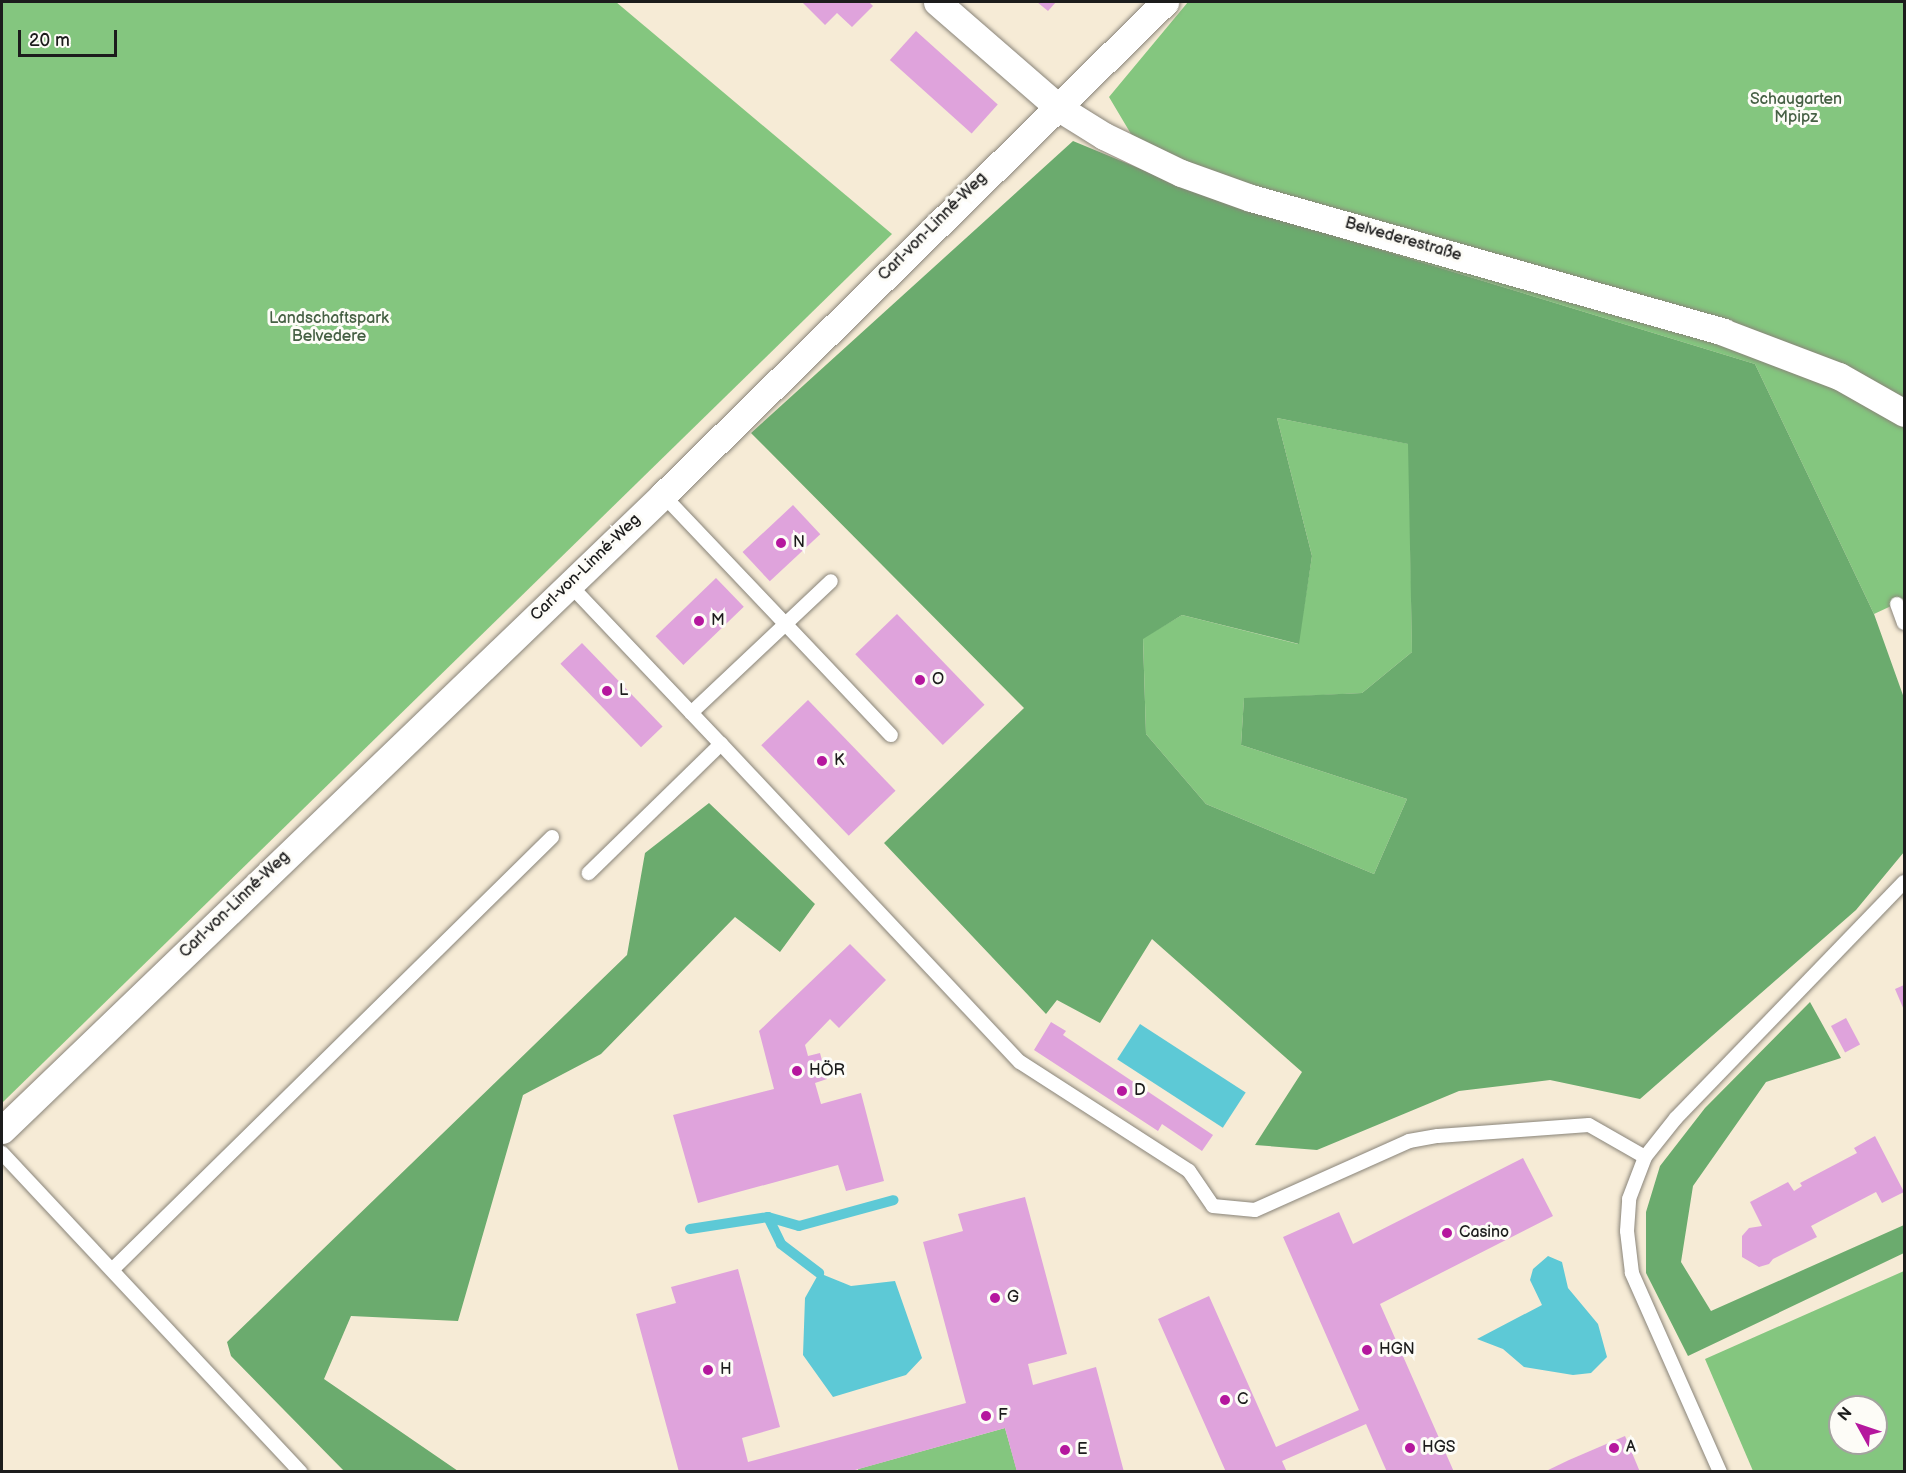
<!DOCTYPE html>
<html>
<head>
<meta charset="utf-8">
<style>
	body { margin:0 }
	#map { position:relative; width:1906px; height:1473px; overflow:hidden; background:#f6ebd6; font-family:"Balsamiq Sans",sans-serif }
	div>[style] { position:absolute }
	.green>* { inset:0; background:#84c67f }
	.forest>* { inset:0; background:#6bab6e }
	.water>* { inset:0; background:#5dc9d6; transform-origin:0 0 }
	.stream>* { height:10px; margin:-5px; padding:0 5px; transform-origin:5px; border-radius:5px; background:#5dc9d6 }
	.building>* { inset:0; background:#dfa3dc; transform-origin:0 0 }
	.roads { filter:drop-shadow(0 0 2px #898479) drop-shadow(0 0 2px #898479) }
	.lane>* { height:14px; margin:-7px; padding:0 7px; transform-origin:7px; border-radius:7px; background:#fff }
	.street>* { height:27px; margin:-13.5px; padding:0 13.5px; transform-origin:13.5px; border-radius:13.5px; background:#fff }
	.dots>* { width:16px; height:16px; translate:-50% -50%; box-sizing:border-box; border:3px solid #fdfcf7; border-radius:50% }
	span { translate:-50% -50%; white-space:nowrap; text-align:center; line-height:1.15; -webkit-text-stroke:6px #fdfcf7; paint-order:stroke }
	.park-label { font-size:16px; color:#466044 }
	.street-label { font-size:16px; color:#1c1c1c }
	.poi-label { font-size:16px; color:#1c1c1c }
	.left { translate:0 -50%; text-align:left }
	.frame { position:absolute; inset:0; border:3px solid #1c1c1c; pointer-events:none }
	.north { position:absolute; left:1828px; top:1395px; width:60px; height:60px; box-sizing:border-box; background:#fdfcf7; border:2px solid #a3a29f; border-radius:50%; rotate:310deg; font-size:16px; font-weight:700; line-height:24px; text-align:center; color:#1c1c1c }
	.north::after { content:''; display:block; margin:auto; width:21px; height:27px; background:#b5179e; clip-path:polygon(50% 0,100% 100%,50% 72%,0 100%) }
	.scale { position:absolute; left:18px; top:30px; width:99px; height:27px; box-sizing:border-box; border:3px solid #1c1c1c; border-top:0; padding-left:8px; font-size:18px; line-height:21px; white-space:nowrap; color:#1c1c1c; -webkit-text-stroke:4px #fdfcf7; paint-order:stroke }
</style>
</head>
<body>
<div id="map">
	<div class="green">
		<div style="clip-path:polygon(2px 2px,616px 2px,892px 234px,2px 1103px)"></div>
		<div style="clip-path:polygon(1188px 2px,1904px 2px,1904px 600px,1874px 614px,1755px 364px,1211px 198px,1131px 134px,1109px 97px)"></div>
		<div style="clip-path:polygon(1277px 418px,1409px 444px,1412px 652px,1362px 693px,1244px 699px,1241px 745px,1407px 799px,1374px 874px,1206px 804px,1146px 734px,1143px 638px,1182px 615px,1298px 644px,1312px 556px)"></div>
		<div style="clip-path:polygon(evenodd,1904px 1271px,1904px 1471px,1753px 1471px,1705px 1359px,1904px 1271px,1840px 1407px,1876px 1407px,1876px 1443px,1840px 1443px,1840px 1407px)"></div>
		<div style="clip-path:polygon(1005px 1428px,1017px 1471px,859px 1472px,858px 1469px)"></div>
	</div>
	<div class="forest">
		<div style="clip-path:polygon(evenodd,1073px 141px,1211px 198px,1755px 364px,1874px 614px,1904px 698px,1904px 852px,1856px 910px,1640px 1099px,1550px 1080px,1459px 1091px,1317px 1150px,1255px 1145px,1302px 1072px,1152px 939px,1100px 1023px,1057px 1000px,1046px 1014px,884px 843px,1024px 708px,751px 433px,1073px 141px,1277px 418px,1408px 444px,1412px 652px,1362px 693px,1244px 698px,1241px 745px,1407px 799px,1374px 874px,1206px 804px,1146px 734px,1143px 639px,1182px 615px,1299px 644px,1312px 556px,1277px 418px)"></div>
		<div style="clip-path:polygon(709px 803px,815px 904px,780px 952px,735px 917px,601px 1054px,523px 1095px,458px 1321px,351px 1316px,324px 1379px,458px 1471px,344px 1471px,231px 1356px,227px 1342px,627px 955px,645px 853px)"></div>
		<div style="clip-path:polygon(1810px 1002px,1841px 1058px,1766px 1082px,1693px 1186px,1681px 1262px,1711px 1311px,1904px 1225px,1904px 1253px,1688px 1356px,1646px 1273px,1646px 1212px,1660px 1166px,1705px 1108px)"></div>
	</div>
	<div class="water">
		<div style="left:1140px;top:1024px;width:126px;height:42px;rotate:33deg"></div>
		<div style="clip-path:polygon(1548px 1256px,1562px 1262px,1568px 1288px,1598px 1324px,1607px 1357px,1591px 1373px,1573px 1375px,1524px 1367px,1503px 1349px,1477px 1339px,1542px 1305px,1530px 1280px,1533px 1269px)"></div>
		<div style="clip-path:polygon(819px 1273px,851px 1286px,895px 1281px,922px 1358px,906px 1375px,833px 1397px,803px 1355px,805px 1298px)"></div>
	</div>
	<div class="stream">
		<div style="left:768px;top:1217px;width:32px;rotate:16deg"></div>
		<div style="left:799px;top:1226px;width:98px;rotate:-15.3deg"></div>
		<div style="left:690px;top:1229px;width:79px;rotate:-8.7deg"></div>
		<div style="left:768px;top:1217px;width:30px;rotate:64deg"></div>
		<div style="left:781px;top:1244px;width:48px;rotate:37.3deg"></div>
	</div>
	<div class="building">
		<div style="clip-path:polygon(802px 2px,869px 2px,873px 6px,852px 27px,837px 13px,825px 25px)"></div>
		<div style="clip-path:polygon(1037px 2px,1056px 2px,1048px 11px)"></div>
		<div style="left:916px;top:31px;width:110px;height:39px;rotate:42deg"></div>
		<div style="left:793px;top:505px;width:40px;height:69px;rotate:47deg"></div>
		<div style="left:716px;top:578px;width:40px;height:84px;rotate:46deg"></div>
		<div style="left:897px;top:614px;width:126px;height:58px;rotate:46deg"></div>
		<div style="left:582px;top:643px;width:116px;height:30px;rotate:46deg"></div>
		<div style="left:808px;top:700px;width:126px;height:65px;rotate:46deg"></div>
		<div style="clip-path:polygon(850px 944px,886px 980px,839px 1028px,830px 1019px,805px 1045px,808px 1056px,820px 1053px,827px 1079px,815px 1083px,821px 1104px,861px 1093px,884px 1181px,846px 1191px,838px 1165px,698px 1203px,673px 1115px,774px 1089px,759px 1031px)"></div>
		<div style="clip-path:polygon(1904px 985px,1904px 1010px,1895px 989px)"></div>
		<div style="left:1846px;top:1018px;width:30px;height:17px;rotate:62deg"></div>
		<div style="clip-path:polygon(1051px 1022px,1066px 1031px,1063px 1035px,1213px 1135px,1202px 1151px,1162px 1124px,1158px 1131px,1034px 1050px)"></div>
		<div style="clip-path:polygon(1875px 1136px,1904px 1192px,1882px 1203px,1876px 1192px,1811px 1226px,1817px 1237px,1773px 1259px,1769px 1264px,1759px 1267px,1742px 1257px,1742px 1236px,1749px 1228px,1762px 1226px,1750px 1202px,1788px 1182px,1794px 1191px,1802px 1186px,1800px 1183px,1857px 1153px,1854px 1148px)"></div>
		<div style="clip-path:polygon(1523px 1158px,1553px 1216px,1380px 1304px,1454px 1472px,1387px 1472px,1366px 1424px,1282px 1461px,1287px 1472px,1226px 1472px,1158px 1319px,1209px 1296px,1276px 1447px,1359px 1410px,1283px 1237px,1339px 1212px,1353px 1244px)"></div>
		<div style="clip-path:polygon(1025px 1197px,1067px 1354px,1028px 1364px,1033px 1385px,1096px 1367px,1124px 1472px,1017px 1472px,1005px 1428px,848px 1472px,679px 1472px,636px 1314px,676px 1303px,671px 1287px,738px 1269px,780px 1427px,742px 1438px,748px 1462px,966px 1403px,923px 1242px,963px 1231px,958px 1214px)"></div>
		<div style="clip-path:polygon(1625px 1436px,1640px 1472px,1544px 1472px,1569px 1460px)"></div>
	</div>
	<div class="roads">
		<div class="lane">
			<div style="left:663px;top:495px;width:331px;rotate:46.5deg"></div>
			<div style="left:569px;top:584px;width:221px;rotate:46.5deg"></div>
			<div style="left:721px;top:744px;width:185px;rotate:135.7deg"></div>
			<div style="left:1897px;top:604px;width:20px;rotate:70deg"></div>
			<div style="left:691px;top:713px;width:192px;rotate:-43.3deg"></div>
			<div style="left:721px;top:744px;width:436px;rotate:46.8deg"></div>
			<div style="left:1020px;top:1062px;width:201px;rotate:32.8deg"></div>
			<div style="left:1189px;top:1171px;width:42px;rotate:55.6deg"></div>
			<div style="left:1213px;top:1206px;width:42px;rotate:5.4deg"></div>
			<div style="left:1255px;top:1210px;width:169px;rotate:-24.1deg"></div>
			<div style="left:1409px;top:1141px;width:29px;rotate:-10deg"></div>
			<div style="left:1438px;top:1136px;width:151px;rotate:-4.2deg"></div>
			<div style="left:1589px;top:1125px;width:64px;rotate:29.7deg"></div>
			<div style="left:2px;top:1153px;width:437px;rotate:46.9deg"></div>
			<div style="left:113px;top:1269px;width:616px;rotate:-44.54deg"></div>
			<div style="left:1720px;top:1472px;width:218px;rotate:-113.9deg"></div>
			<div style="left:1632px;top:1273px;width:42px;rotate:-96.8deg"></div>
			<div style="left:1627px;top:1231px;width:32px;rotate:-86deg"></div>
			<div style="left:1629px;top:1199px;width:45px;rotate:-69.1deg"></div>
			<div style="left:1645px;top:1157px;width:50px;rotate:-51.5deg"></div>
			<div style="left:1676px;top:1118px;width:328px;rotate:-46deg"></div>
		</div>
		<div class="street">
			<div style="left:937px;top:2px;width:162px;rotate:41deg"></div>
			<div style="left:1059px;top:108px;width:53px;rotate:31.9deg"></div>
			<div style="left:1104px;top:136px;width:85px;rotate:25.7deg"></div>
			<div style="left:1181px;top:173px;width:74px;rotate:19.7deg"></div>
			<div style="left:1251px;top:198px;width:491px;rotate:15.8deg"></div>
			<div style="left:1723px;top:332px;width:124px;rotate:20.8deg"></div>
			<div style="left:1839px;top:376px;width:75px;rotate:29.6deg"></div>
			<div style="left:2px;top:1130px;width:917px;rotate:-43.85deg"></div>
			<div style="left:663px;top:495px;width:704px;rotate:-44.48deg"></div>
		</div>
	</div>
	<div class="dots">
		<div style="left:781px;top:543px;background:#b5179e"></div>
		<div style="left:699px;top:621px;background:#b5179e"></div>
		<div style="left:920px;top:680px;background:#b5179e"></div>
		<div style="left:607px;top:691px;background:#b5179e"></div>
		<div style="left:822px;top:761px;background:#b5179e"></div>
		<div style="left:797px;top:1071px;background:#b5179e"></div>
		<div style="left:1122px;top:1091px;background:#b5179e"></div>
		<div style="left:1447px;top:1233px;background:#b5179e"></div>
		<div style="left:995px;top:1298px;background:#b5179e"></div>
		<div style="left:1367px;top:1350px;background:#b5179e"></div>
		<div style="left:708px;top:1370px;background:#b5179e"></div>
		<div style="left:1225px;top:1400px;background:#b5179e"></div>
		<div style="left:986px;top:1416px;background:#b5179e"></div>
		<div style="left:1410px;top:1448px;background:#b5179e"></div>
		<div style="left:1614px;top:1448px;background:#b5179e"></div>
		<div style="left:1065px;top:1450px;background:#b5179e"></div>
	</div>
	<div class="park-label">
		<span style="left:1796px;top:109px">Schaugarten<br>Mpipz</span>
		<span style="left:329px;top:328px">Landschaftspark<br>Belvedere</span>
	</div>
	<div class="street-label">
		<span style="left:933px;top:227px;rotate:-45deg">Carl-von-Linné-Weg</span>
		<span style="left:1403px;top:240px;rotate:16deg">Belvederestraße</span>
		<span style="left:586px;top:568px;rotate:-44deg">Carl-von-Linné-Weg</span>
		<span style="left:235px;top:905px;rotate:-44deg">Carl-von-Linné-Weg</span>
	</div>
	<div class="poi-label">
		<span class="left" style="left:793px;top:543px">N</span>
		<span class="left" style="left:711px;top:621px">M</span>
		<span class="left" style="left:932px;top:680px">O</span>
		<span class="left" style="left:619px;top:691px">L</span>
		<span class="left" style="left:834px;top:761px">K</span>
		<span class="left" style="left:809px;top:1071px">HÖR</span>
		<span class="left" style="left:1134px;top:1091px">D</span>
		<span class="left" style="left:1459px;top:1233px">Casino</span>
		<span class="left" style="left:1007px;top:1298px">G</span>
		<span class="left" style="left:1379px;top:1350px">HGN</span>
		<span class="left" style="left:720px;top:1370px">H</span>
		<span class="left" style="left:1237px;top:1400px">C</span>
		<span class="left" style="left:998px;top:1416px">F</span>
		<span class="left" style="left:1422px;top:1448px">HGS</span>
		<span class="left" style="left:1626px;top:1448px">A</span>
		<span class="left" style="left:1077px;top:1450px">E</span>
	</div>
	<div class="frame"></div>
	<div class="north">N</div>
	<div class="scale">20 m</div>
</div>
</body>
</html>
